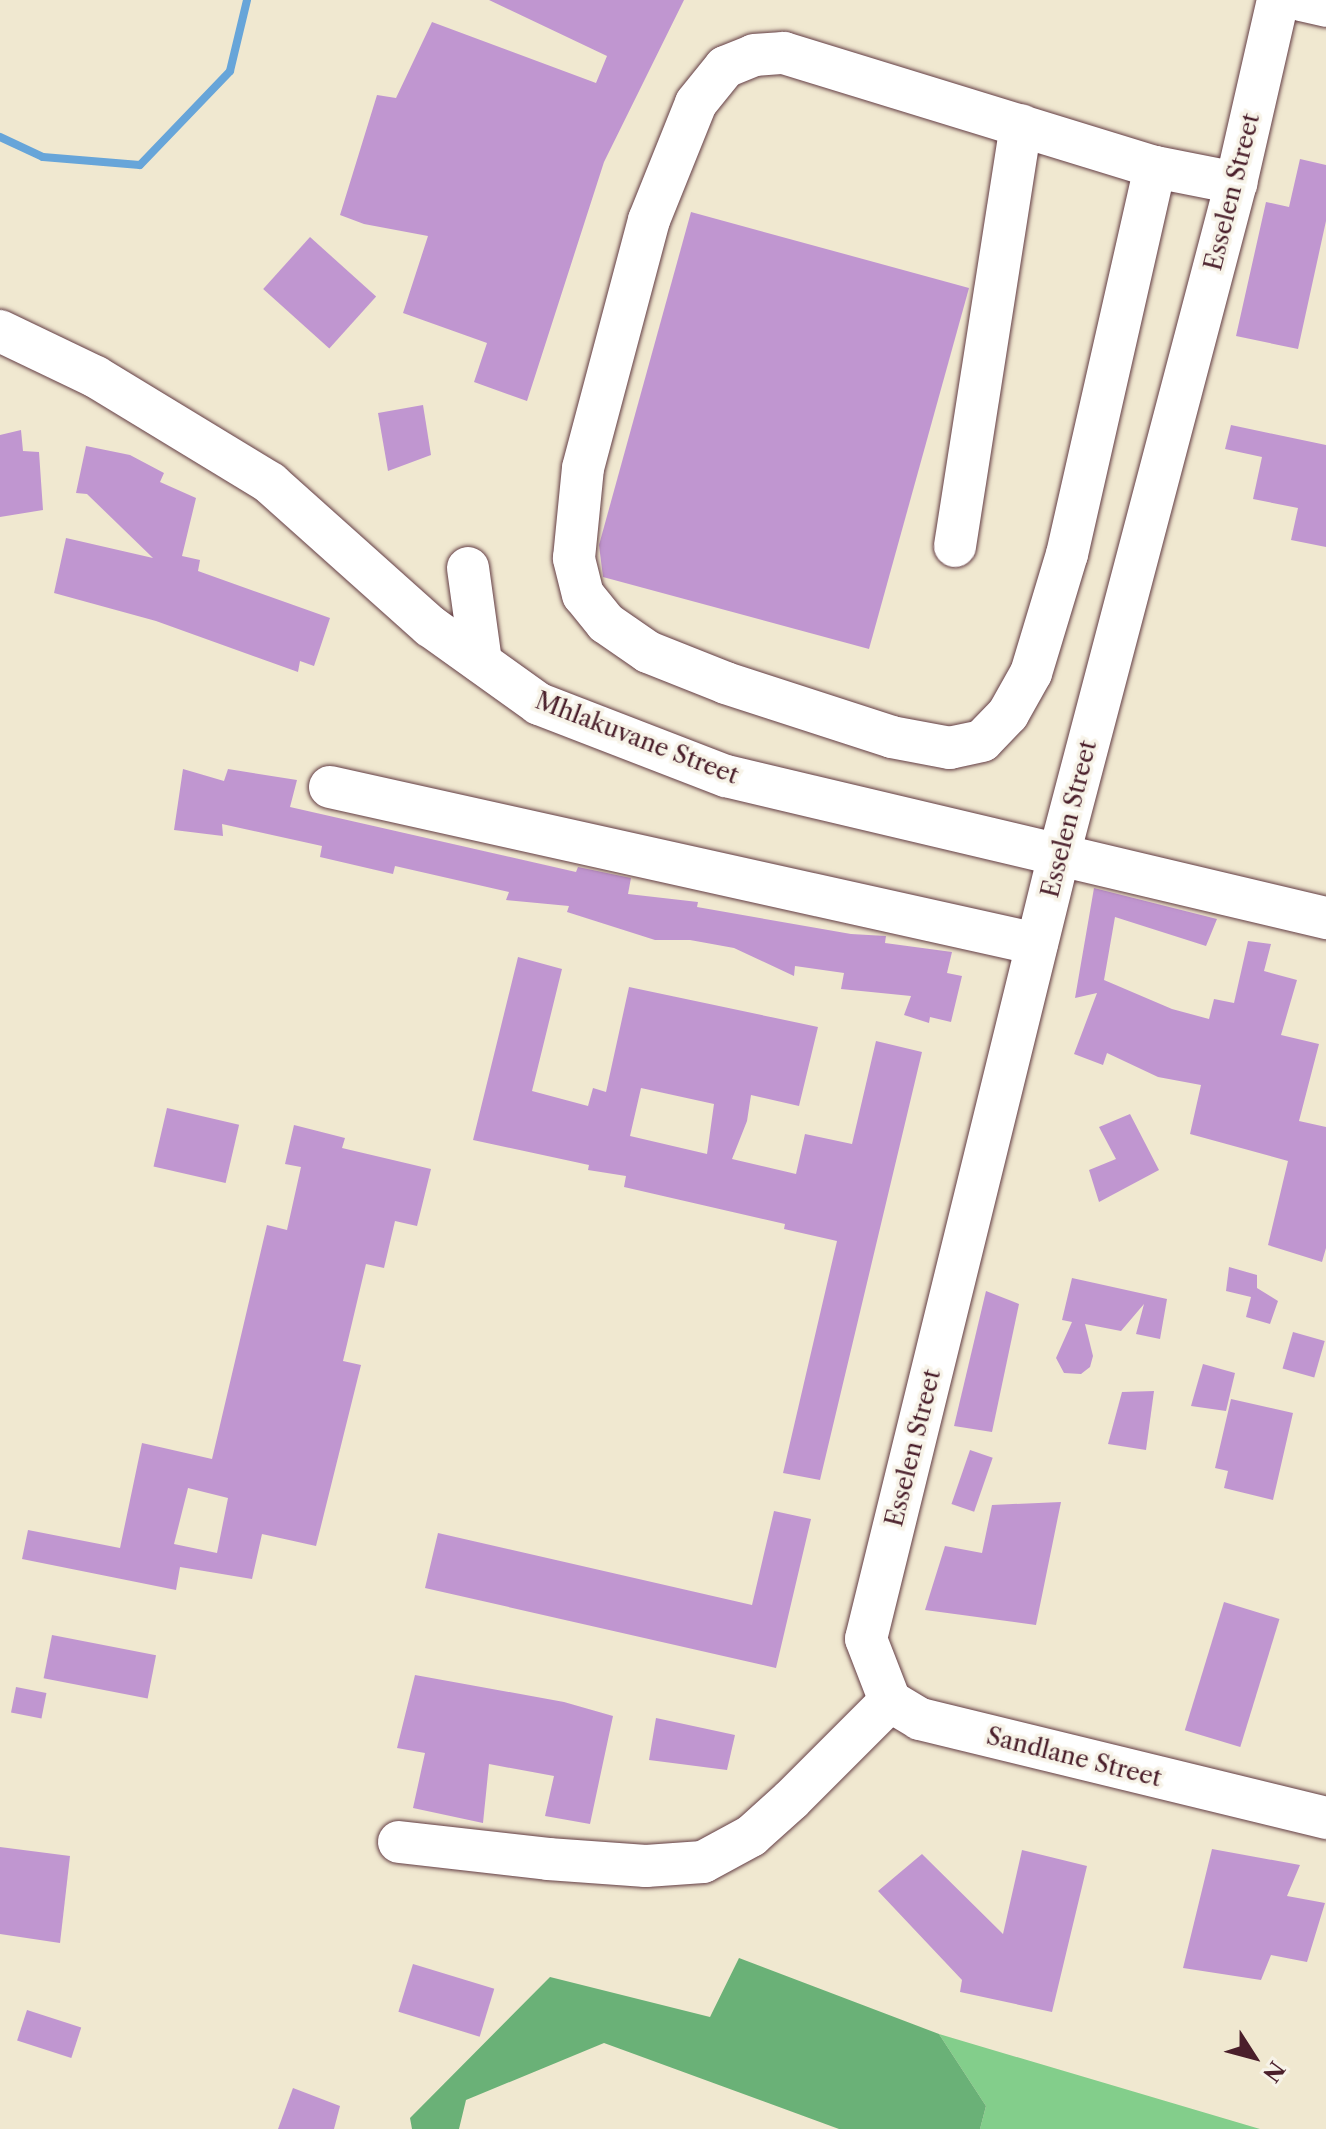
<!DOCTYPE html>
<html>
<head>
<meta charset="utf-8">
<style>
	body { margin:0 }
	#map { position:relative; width:1326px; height:2129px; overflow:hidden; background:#f0e8d0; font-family:"Libre Caslon Text",serif }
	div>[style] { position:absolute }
	.green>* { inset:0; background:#83ce8b }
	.forest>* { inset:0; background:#6ab177 }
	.stream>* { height:8px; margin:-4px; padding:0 4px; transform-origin:4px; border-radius:4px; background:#67a5d9 }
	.building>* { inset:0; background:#c096d0; transform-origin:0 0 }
	.roads { filter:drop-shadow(0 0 2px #633d44) drop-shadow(0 0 2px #633d44) }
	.minor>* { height:42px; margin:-21px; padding:0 21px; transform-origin:21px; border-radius:21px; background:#fff }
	span { translate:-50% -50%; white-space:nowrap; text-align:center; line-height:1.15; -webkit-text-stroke:7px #f7f3e8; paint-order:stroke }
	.street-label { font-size:24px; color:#4a1f2b }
	.north { position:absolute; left:1214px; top:2017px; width:80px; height:80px; -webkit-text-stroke:6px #f7f3e8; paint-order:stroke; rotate:126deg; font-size:22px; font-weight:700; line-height:32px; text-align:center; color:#4a1f2b }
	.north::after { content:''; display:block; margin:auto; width:28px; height:36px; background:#4a1f2b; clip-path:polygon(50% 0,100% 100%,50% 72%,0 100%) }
</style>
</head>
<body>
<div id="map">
	<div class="green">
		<div style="clip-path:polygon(939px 2034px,1260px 2129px,980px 2129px,986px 2106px)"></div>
	</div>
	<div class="forest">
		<div style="clip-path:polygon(739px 1958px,939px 2034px,986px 2106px,980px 2129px,839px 2129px,604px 2043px,466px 2100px,459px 2129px,412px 2129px,410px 2118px,550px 1977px,710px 2017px)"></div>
	</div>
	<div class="stream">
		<div style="left:0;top:137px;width:47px;rotate:24.9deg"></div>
		<div style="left:43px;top:157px;width:97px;rotate:4.7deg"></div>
		<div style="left:140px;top:165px;width:130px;rotate:-46.2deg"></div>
		<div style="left:230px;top:71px;width:73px;rotate:-76.5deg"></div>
	</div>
	<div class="building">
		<div style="clip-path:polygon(489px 0,684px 0,604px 162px,527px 401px,474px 382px,487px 343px,403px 313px,428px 236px,364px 224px,340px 215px,377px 95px,396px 98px,432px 22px,596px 83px,607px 56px)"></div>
		<div style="clip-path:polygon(1300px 159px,1326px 165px,1326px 221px,1298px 349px,1236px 336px,1266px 202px,1289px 207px)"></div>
		<div style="clip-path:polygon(691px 212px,969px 288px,869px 649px,603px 577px,599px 545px)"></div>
		<div style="left:310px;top:237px;width:89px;height:70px;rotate:42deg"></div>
		<div style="clip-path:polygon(423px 405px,431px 455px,388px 471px,378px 413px)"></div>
		<div style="clip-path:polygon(1231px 425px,1326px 445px,1326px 547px,1291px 540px,1298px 508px,1253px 499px,1262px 457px,1225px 449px)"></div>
		<div style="clip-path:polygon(21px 430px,23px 451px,39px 452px,43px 510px,0 517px,0 435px)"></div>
		<div style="clip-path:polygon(86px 446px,130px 455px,164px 473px,160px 482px,196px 498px,182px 556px,200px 560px,198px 571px,330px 618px,314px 666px,300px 661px,298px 672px,156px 621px,54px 593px,66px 538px,153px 558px,87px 494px,76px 493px)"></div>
		<div style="clip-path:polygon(183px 769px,224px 781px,228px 769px,297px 780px,290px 807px,576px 872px,578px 867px,631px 878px,628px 894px,698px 902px,697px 907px,851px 934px,886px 936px,885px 943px,952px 952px,947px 973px,962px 976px,951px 1022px,930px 1017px,929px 1023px,904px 1015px,911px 996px,841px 989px,844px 973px,795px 966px,794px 976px,734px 948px,690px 940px,655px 940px,567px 912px,569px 906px,506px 900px,509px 892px,395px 866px,393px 874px,320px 857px,322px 846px,222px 824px,223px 836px,174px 830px)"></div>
		<div style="clip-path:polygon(1094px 888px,1217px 919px,1206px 946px,1115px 917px,1104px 980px,1172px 1009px,1209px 1019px,1214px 999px,1234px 1003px,1248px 941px,1271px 944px,1264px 971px,1297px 980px,1281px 1035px,1319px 1044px,1299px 1121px,1326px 1127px,1326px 1248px,1322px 1262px,1268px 1245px,1288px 1161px,1190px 1134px,1201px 1085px,1158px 1077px,1107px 1053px,1103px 1065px,1074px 1054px,1097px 993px,1075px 998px)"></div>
		<div style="clip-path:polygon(evenodd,518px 957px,562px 969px,532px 1091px,588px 1106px,593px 1088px,606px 1092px,629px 987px,818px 1027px,799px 1106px,751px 1095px,747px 1121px,732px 1159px,796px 1174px,805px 1134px,852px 1144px,876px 1041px,922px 1052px,820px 1480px,783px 1473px,837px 1241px,784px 1229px,785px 1224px,624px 1187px,626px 1176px,588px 1170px,589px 1165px,473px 1140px,518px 957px,641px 1088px,714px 1104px,707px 1154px,630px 1136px,641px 1088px)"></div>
		<div style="left:167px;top:1108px;width:74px;height:60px;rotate:13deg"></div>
		<div style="clip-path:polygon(1130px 1114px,1159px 1170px,1099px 1202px,1089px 1170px,1116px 1159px,1099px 1127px)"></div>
		<div style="clip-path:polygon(evenodd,294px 1125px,345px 1138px,342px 1148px,431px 1169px,417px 1226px,395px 1221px,384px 1268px,366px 1264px,343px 1361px,361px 1365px,316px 1546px,262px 1534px,252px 1579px,180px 1567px,176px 1590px,22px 1559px,28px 1530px,120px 1548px,142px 1443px,212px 1459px,267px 1225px,287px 1230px,301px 1167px,285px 1164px,294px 1125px,188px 1488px,228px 1498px,217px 1553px,174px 1544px,188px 1488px)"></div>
		<div style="clip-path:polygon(1229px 1267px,1257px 1275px,1257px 1288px,1278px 1301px,1270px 1324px,1246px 1317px,1251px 1297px,1226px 1291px)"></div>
		<div style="clip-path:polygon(1072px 1278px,1167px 1299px,1160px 1339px,1136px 1334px,1144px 1304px,1121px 1331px,1085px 1324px,1093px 1356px,1090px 1367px,1081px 1374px,1064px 1373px,1056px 1358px,1072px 1322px,1062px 1320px)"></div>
		<div style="clip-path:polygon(986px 1291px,1019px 1304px,992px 1432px,954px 1426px)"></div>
		<div style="left:1293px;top:1332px;width:33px;height:38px;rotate:16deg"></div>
		<div style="clip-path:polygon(1203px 1364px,1235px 1373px,1226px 1411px,1191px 1406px)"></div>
		<div style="clip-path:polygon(1154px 1391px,1146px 1450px,1108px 1444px,1122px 1392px)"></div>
		<div style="clip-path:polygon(1231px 1399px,1293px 1413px,1273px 1500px,1224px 1488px,1228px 1471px,1215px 1468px)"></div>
		<div style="left:970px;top:1450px;width:24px;height:57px;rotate:19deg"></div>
		<div style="clip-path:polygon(1061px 1502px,1036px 1625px,925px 1610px,945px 1546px,982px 1553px,992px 1505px)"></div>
		<div style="clip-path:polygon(774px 1511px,811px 1519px,776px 1668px,425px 1588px,438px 1533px,752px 1605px)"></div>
		<div style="left:1224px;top:1602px;width:58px;height:134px;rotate:17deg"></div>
		<div style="left:52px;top:1635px;width:106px;height:44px;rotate:11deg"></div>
		<div style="clip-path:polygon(415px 1675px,564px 1702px,613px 1716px,590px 1824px,545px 1816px,554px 1776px,489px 1764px,483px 1823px,413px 1808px,425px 1753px,397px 1748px)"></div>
		<div style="left:16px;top:1687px;width:31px;height:26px;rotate:11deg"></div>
		<div style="clip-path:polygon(656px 1718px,735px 1735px,727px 1770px,649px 1760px)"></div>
		<div style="clip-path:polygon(0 1847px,70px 1856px,60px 1943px,0 1934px)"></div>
		<div style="clip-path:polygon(1212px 1849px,1300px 1865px,1287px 1896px,1325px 1903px,1307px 1962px,1271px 1955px,1261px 1980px,1183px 1968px)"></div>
		<div style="clip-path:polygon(1022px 1850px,1087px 1866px,1052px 2012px,960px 1992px,962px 1980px,878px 1891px,922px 1854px,1003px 1934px)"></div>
		<div style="left:413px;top:1964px;width:85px;height:50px;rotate:17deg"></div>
		<div style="left:27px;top:2010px;width:57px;height:32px;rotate:18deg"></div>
		<div style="clip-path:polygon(293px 2088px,340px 2106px,334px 2129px,278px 2129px)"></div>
	</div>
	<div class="roads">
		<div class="minor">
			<div style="left:1278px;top:0;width:188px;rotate:102.9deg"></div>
			<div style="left:1236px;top:183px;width:695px;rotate:104.76deg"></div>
			<div style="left:1059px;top:855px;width:807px;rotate:103.83deg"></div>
			<div style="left:866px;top:1639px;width:66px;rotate:68.8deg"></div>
			<div style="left:890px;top:1701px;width:35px;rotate:31deg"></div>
			<div style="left:920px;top:1719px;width:418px;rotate:13.7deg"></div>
			<div style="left:1301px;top:0;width:26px;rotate:13deg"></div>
			<div style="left:1155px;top:167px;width:397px;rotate:102.8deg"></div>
			<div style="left:1067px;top:554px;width:124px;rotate:106.8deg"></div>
			<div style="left:1031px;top:673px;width:47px;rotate:119.3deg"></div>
			<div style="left:1008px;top:714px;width:37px;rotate:134deg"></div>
			<div style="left:982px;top:741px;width:33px;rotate:168deg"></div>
			<div style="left:950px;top:748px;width:59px;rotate:-169.3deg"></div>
			<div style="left:892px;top:737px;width:175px;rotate:-162deg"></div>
			<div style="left:726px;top:683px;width:84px;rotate:-158.3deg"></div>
			<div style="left:648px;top:652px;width:51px;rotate:-145.4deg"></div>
			<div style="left:606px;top:623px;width:36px;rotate:-129deg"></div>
			<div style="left:583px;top:595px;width:38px;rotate:-104deg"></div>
			<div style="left:574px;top:558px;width:90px;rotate:-84.3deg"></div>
			<div style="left:583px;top:468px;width:257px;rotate:-75.1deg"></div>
			<div style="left:649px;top:220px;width:126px;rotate:-68.1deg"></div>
			<div style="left:696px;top:103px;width:46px;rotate:-51.1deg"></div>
			<div style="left:725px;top:67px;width:31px;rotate:-22deg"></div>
			<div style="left:754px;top:55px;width:30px;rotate:-4deg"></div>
			<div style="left:784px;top:53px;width:388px;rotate:17.1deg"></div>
			<div style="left:1155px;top:167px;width:83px;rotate:11.2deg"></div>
			<div style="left:0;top:331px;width:106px;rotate:25.6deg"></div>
			<div style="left:96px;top:377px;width:204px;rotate:31.3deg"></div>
			<div style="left:270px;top:483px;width:215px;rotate:41.8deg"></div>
			<div style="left:430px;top:626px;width:134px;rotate:35.6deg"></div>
			<div style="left:539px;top:704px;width:200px;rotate:21.1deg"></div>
			<div style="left:726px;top:776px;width:617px;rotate:13.32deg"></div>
			<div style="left:955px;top:546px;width:426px;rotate:-81.1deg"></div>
			<div style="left:468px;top:568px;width:95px;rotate:82.1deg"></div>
			<div style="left:330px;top:787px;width:724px;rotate:12.52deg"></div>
			<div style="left:399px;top:1842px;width:150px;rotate:6.5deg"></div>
			<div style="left:548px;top:1859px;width:98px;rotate:4.1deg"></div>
			<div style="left:646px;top:1866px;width:57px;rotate:-4deg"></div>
			<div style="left:703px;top:1862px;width:55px;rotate:-28.4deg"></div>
			<div style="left:751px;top:1836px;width:54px;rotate:-42deg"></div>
			<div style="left:791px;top:1800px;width:140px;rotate:-45deg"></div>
		</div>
	</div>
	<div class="street-label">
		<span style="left:1232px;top:192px;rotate:-76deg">Esselen Street</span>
		<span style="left:637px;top:738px;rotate:21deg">Mhlakuvane Street</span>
		<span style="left:1069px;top:819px;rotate:-76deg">Esselen Street</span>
		<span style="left:913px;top:1448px;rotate:-76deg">Esselen Street</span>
		<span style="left:1074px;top:1757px;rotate:14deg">Sandlane Street</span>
	</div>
	<div class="north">N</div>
</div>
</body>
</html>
